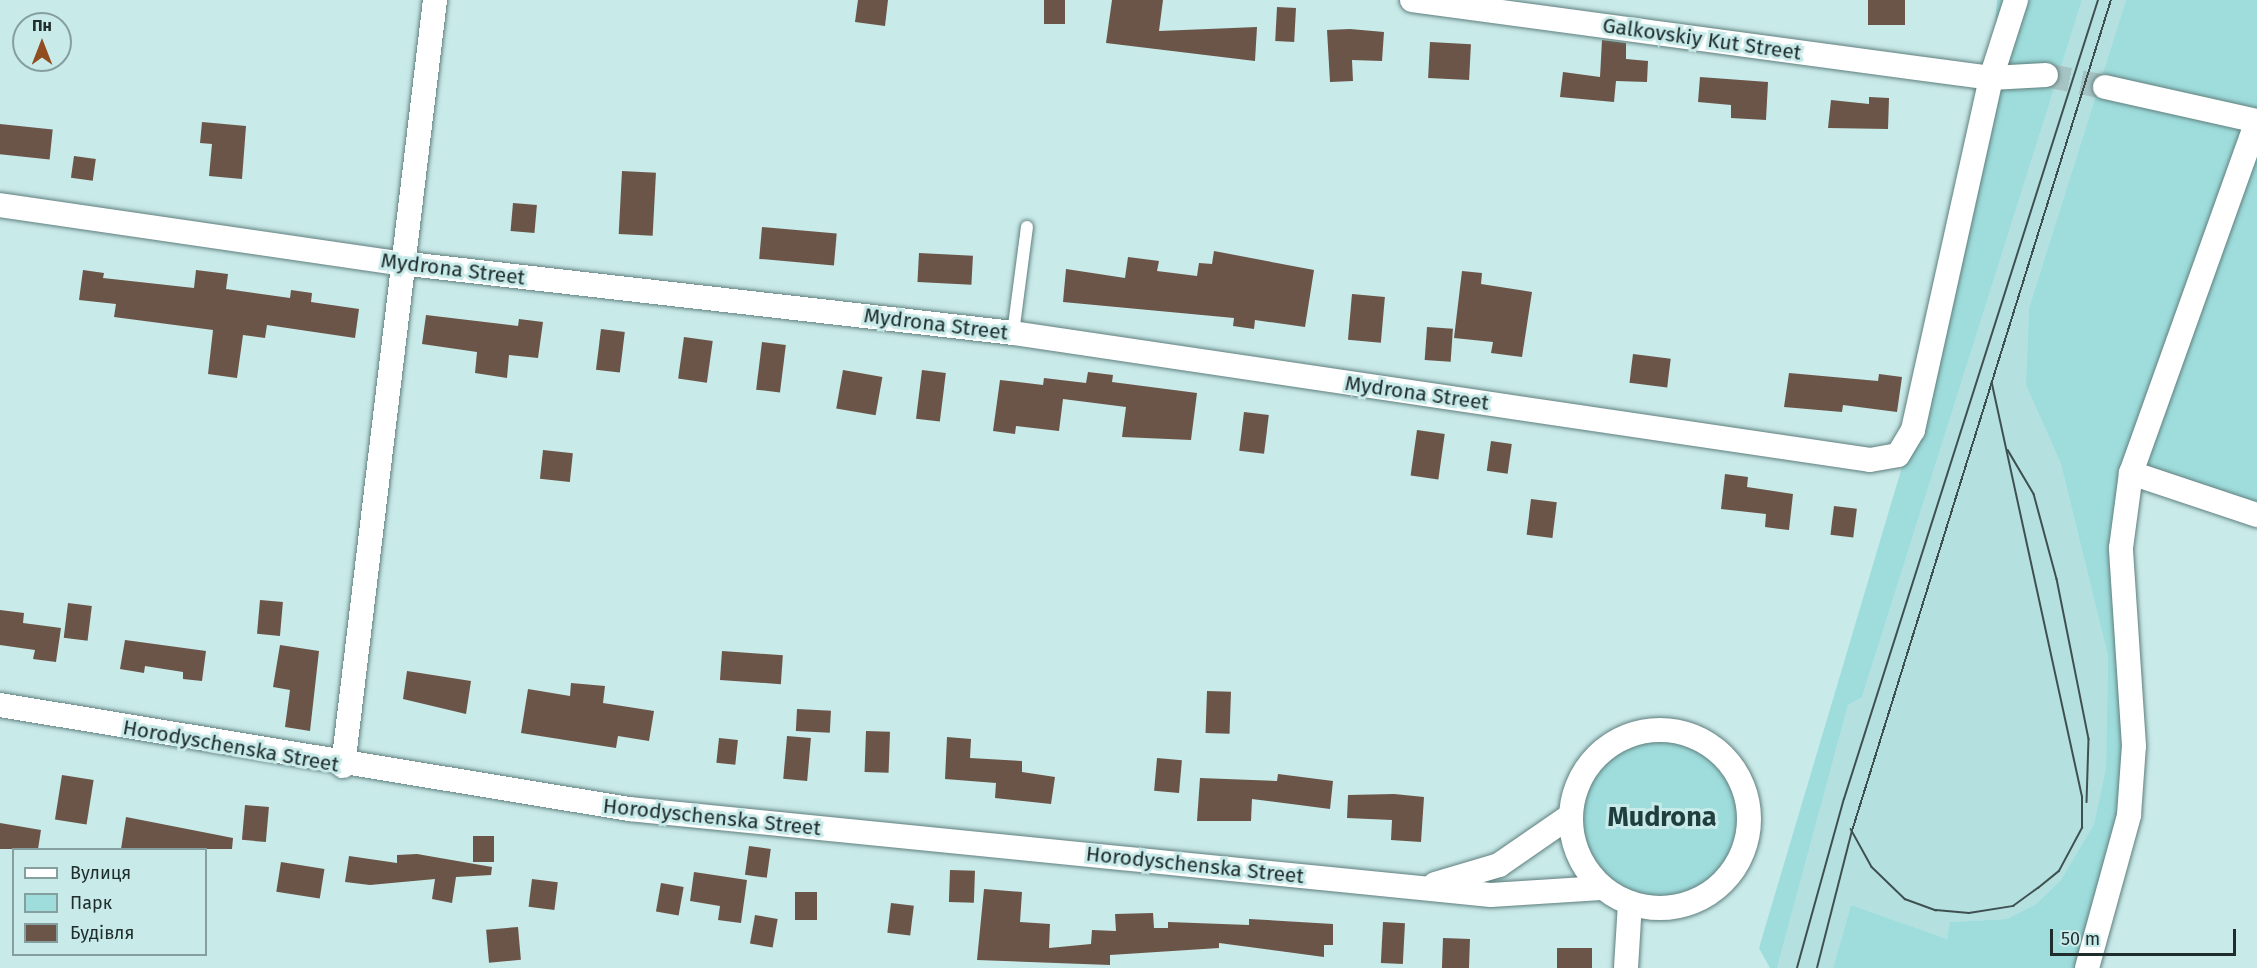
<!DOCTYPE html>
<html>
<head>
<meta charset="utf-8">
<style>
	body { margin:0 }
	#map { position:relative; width:2257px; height:968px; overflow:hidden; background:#c8eae9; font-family:"Fira Sans",sans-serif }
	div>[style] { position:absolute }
	.built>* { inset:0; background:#b5e0e0 }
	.green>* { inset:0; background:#9edddc }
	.round { border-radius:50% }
	.building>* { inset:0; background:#6b5549; transform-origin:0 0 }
	.street-tunnel>* { height:24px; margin-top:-12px; transform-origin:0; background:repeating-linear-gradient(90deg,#a6c4c3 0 24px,transparent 0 36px) }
	.roads { filter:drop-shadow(0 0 2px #607f7e) drop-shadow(0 0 2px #607f7e) }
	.lane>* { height:12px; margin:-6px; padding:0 6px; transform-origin:6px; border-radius:6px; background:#fff }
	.street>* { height:24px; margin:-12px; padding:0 12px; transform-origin:12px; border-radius:12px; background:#fff }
	.street>.ring { margin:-12px; padding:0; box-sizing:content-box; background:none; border:24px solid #fff; border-radius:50% }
	.tram>* { height:1.5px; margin:-0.75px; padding:0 0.75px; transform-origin:0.75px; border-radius:0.75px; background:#3f5050 }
	span { translate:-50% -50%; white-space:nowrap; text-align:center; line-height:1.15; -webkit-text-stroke:6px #c8eae9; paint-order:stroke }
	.street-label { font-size:21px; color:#202d2d }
	.district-label { font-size:27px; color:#203e3d; font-weight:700 }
	.legend { position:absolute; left:12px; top:848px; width:195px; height:108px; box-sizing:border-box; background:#c8eae9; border:2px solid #859e9e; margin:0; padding:8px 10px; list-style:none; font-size:18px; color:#202d2d }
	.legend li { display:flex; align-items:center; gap:12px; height:30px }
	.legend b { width:30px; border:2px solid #859e9e }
	.north { position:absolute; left:12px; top:12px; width:60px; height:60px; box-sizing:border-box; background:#c8eae9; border:2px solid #859e9e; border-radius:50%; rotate:0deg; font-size:16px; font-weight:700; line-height:24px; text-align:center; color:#202d2d }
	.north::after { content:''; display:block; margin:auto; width:21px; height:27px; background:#914d20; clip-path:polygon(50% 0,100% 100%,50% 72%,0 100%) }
	.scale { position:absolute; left:2050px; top:929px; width:186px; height:27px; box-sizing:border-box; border:3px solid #202d2d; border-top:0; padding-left:8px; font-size:18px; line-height:21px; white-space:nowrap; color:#202d2d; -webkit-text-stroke:4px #c8eae9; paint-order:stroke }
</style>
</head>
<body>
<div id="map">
	<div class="built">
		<div style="clip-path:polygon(2082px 0,2126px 0,2029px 308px,2026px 385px,2061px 464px,2108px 656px,2106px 768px,2094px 824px,2061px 880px,2036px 904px,2007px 919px,1950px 922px,1947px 939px,1851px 905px,1833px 968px,1777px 968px,1848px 705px,1862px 697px)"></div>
	</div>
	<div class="green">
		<div style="clip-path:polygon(1997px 0,2082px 0,1862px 697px,1848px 705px,1777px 968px,1770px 968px,1759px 948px,1913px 430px,1991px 78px)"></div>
		<div style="clip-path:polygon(2126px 0,2257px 0,2257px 515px,2131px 474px,2134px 746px,2087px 968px,1833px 968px,1851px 905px,1947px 939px,1950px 922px,2007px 919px,2036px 904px,2061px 880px,2094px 824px,2106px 768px,2108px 656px,2061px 464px,2026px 385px,2029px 308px)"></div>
		<div class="round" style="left:1574px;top:733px;width:172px;height:172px"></div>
	</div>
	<div class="building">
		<div style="clip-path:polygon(858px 0,888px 0,885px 26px,855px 22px)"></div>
		<div style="left:1044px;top:0;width:21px;height:24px"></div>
		<div style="clip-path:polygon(1112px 0,1163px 0,1159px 31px,1257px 27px,1255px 61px,1106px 43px)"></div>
		<div style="left:1868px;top:0;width:37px;height:25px"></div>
		<div style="left:1277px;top:7px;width:19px;height:34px;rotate:3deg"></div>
		<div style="clip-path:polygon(1350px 29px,1384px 32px,1382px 61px,1352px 60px,1353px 81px,1330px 82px,1327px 30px)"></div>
		<div style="clip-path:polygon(1602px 40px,1626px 43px,1626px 59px,1648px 61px,1647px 82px,1616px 81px,1614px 102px,1560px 97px,1563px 72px,1600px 77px)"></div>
		<div style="left:1430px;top:42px;width:41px;height:36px;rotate:3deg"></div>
		<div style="clip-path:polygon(1700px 77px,1768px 82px,1766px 120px,1731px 118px,1731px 105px,1698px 102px)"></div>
		<div style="clip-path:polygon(1869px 97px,1889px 98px,1888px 129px,1828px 128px,1831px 100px,1869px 104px)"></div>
		<div style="clip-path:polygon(202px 122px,246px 126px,242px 179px,209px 176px,212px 144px,200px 143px)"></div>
		<div style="left:0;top:124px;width:53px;height:30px;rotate:6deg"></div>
		<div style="left:74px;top:156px;width:22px;height:22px;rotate:8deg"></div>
		<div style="left:622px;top:171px;width:34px;height:63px;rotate:3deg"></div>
		<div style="left:513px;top:203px;width:24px;height:28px;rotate:5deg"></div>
		<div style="left:762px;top:227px;width:75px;height:32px;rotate:5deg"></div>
		<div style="clip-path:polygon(1214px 251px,1314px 270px,1305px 327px,1255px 320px,1254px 329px,1233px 326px,1234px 318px,1063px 302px,1066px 269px,1125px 278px,1128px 257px,1159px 261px,1157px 271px,1197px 276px,1199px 263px,1212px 264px)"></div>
		<div style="left:919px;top:253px;width:54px;height:29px;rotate:3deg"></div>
		<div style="clip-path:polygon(83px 270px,104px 273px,103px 278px,194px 288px,196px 270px,228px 274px,226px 289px,290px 298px,291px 290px,312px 293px,311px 302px,359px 309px,355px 338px,267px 325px,265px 338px,243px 335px,237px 378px,208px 374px,213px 330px,114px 317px,116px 304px,79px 300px)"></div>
		<div style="clip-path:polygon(1462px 271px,1482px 273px,1481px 284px,1532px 292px,1522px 357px,1491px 353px,1493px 342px,1454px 338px)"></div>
		<div style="left:1352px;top:294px;width:33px;height:46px;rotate:5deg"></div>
		<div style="clip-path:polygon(426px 315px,518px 326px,519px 319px,543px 322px,538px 358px,509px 355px,507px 378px,475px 373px,477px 352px,422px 344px)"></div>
		<div style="left:1427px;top:327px;width:26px;height:33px;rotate:4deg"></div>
		<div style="left:601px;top:329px;width:24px;height:41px;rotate:7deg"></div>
		<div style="left:684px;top:337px;width:29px;height:42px;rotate:8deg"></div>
		<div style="left:762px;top:342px;width:24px;height:48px;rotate:7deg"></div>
		<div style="left:1633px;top:354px;width:38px;height:29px;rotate:7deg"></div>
		<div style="left:843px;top:370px;width:40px;height:39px;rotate:10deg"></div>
		<div style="left:922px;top:370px;width:24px;height:49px;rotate:7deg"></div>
		<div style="clip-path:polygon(1088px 372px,1113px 375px,1112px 382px,1197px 393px,1191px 440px,1122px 437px,1126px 407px,1063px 399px,1059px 431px,1016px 426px,1015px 434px,993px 431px,1000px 380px,1043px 385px,1044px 378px,1086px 383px)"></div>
		<div style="clip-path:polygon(1789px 373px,1878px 381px,1879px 374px,1902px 377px,1897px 412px,1843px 405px,1842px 412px,1784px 407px)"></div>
		<div style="left:1244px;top:412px;width:25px;height:39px;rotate:7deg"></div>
		<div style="left:1417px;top:430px;width:28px;height:46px;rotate:8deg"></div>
		<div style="left:1491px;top:441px;width:21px;height:30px;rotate:8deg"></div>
		<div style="left:543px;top:450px;width:30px;height:29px;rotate:6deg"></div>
		<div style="clip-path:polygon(1725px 474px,1748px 477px,1747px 487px,1793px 494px,1789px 530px,1765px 527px,1766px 514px,1721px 509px)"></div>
		<div style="left:1531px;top:499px;width:26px;height:36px;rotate:7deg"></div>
		<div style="left:1834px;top:506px;width:23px;height:29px;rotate:7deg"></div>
		<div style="left:260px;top:600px;width:23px;height:34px;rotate:5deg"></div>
		<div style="left:68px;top:603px;width:24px;height:35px;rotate:7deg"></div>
		<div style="clip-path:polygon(0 610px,24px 613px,23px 623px,61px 628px,56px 662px,33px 659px,35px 650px,0 645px)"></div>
		<div style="clip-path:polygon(125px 640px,206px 651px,202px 681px,183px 679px,183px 672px,145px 666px,144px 673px,120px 669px)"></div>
		<div style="clip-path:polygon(280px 645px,319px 651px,310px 731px,285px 727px,290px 690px,273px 687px)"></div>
		<div style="left:722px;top:651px;width:61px;height:29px;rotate:4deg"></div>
		<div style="clip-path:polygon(407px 671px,471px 681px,466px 714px,403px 699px)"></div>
		<div style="clip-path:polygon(571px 683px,605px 686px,603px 703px,654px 711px,649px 741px,618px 736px,616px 748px,521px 733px,528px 689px,570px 696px)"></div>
		<div style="left:1207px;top:691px;width:24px;height:42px;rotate:2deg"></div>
		<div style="left:797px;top:709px;width:34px;height:22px;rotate:3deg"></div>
		<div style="left:866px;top:731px;width:24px;height:41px;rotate:2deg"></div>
		<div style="left:787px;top:736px;width:24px;height:43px;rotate:5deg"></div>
		<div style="clip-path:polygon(947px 737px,971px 739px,970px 758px,1022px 761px,1022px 772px,1055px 777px,1051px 804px,995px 798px,996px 783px,945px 779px)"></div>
		<div style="left:719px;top:738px;width:19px;height:25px;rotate:6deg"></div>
		<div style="left:1157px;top:758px;width:25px;height:33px;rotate:5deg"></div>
		<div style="clip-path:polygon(1278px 774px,1333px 781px,1330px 809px,1252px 799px,1251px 821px,1197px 821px,1200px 778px,1277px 781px)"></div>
		<div style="left:62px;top:775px;width:32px;height:45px;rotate:9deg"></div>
		<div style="clip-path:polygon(1394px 794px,1424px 797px,1421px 842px,1391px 840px,1392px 820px,1347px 818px,1348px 795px)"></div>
		<div style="left:245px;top:805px;width:24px;height:35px;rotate:5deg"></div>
		<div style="clip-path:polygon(126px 817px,233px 838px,232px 849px,121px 849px)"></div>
		<div style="clip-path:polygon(0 823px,41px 830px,38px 849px,0 849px)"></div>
		<div style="left:473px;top:836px;width:21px;height:26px"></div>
		<div style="left:749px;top:846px;width:22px;height:29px;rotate:8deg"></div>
		<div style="clip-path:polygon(417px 854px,492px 867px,491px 875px,456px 877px,452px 903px,432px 899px,435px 879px,370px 885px,345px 882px,349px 856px,397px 863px,397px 855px)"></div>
		<div style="left:281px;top:862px;width:44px;height:30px;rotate:9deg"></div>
		<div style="left:950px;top:870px;width:25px;height:32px;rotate:2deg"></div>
		<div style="clip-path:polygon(694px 872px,747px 880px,741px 923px,718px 920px,720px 906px,690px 901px)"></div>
		<div style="left:532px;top:879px;width:26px;height:28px;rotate:7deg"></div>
		<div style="left:661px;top:883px;width:23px;height:29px;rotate:10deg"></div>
		<div style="clip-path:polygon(984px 889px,1022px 892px,1020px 922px,1050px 924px,1049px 948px,1091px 944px,1092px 930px,1116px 931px,1115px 914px,1153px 913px,1154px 928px,1168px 928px,1168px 922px,1249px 925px,1249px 919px,1333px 924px,1333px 945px,1324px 945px,1324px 957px,1219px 943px,1219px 948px,1110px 955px,1110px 965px,977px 960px)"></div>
		<div style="left:795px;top:892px;width:22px;height:28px"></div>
		<div style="left:891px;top:903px;width:23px;height:30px;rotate:7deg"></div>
		<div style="left:755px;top:915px;width:23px;height:29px;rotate:10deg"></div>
		<div style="left:1383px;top:922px;width:22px;height:41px;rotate:3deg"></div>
		<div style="left:518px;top:927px;width:33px;height:32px;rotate:85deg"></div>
		<div style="left:1443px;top:938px;width:27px;height:30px;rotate:2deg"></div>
		<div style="left:1592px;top:948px;width:20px;height:35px;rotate:90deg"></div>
	</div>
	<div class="street-tunnel">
		<div style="left:2046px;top:75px;width:60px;rotate:11.5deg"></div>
	</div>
	<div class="roads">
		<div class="lane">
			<div style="left:1013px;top:333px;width:107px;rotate:-82.5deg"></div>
		</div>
		<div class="street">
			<div style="left:1412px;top:0;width:584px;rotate:7.67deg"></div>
			<div style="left:1991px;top:78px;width:55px;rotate:-3.1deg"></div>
			<div style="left:2105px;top:87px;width:156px;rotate:12.6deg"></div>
			<div style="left:0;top:205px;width:404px;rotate:8.3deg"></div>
			<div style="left:400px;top:263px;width:617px;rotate:6.51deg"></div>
			<div style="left:1013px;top:333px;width:866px;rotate:8.43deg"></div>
			<div style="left:1870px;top:460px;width:28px;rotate:-10deg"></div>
			<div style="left:1898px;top:455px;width:29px;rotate:-59deg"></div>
			<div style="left:1913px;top:430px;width:361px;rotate:-77.5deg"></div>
			<div style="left:1991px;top:78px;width:82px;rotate:-72.2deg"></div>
			<div style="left:2131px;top:473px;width:133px;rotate:18.4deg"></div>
			<div style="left:0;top:705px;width:638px;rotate:9.39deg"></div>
			<div style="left:629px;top:809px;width:866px;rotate:5.7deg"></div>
			<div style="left:1491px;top:895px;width:110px;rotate:-3.6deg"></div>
			<div class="ring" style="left:1571px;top:730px;width:154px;height:154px"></div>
			<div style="left:343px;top:766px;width:772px;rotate:-83.15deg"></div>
			<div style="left:1435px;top:884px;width:67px;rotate:-16.5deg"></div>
			<div style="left:1499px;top:865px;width:86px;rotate:-34.6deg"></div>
			<div style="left:1626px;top:968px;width:65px;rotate:-86.5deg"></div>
			<div style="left:2087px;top:968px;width:159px;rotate:-74.6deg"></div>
			<div style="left:2129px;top:815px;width:69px;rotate:-85.9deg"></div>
			<div style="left:2134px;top:746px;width:198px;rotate:-93.8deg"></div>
			<div style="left:2121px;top:548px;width:76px;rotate:-82.4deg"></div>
			<div style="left:2131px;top:473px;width:373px;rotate:-70.3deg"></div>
		</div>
	</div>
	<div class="tram">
		<div style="left:2008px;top:450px;width:51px;rotate:59.4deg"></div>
		<div style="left:2034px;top:494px;width:88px;rotate:74.9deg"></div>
		<div style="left:2057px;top:579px;width:163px;rotate:78.7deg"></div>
		<div style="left:2089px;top:739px;width:63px;rotate:91.8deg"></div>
		<div style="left:1851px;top:829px;width:43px;rotate:61.1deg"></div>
		<div style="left:1872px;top:867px;width:46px;rotate:44.1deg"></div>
		<div style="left:1905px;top:899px;width:33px;rotate:20deg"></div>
		<div style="left:1936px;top:910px;width:33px;rotate:5deg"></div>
		<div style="left:1969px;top:913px;width:45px;rotate:-9deg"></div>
		<div style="left:2013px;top:906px;width:31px;rotate:-36deg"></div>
		<div style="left:2038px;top:888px;width:27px;rotate:-39deg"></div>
		<div style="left:2059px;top:871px;width:49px;rotate:-61.9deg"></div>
		<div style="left:2082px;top:828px;width:31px;rotate:-90deg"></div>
		<div style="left:2082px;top:797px;width:424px;rotate:-102.3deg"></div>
		<div style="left:1797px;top:968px;width:175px;rotate:-74.5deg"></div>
		<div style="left:1844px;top:799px;width:838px;rotate:-72.36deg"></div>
		<div style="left:1817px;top:968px;width:141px;rotate:-75.7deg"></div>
		<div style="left:1852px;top:831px;width:870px;rotate:-72.69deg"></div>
	</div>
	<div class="street-label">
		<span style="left:1702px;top:39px;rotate:8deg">Galkovskiy Kut Street</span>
		<span style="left:453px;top:269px;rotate:7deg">Mydrona Street</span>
		<span style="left:936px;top:324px;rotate:7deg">Mydrona Street</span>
		<span style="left:1417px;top:393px;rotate:8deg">Mydrona Street</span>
		<span style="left:231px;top:746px;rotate:10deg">Horodyschenska Street</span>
		<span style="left:712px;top:817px;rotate:6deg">Horodyschenska Street</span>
		<span style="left:1195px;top:865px;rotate:6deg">Horodyschenska Street</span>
	</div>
	<div class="district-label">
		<span style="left:1662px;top:818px">Mudrona</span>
	</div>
	<ul class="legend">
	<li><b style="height:8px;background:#fff"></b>Вулиця</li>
	<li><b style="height:16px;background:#9edddc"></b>Парк</li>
	<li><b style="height:16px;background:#6b5549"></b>Будівля</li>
	</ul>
	<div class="north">Пн</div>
	<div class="scale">50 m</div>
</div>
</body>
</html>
